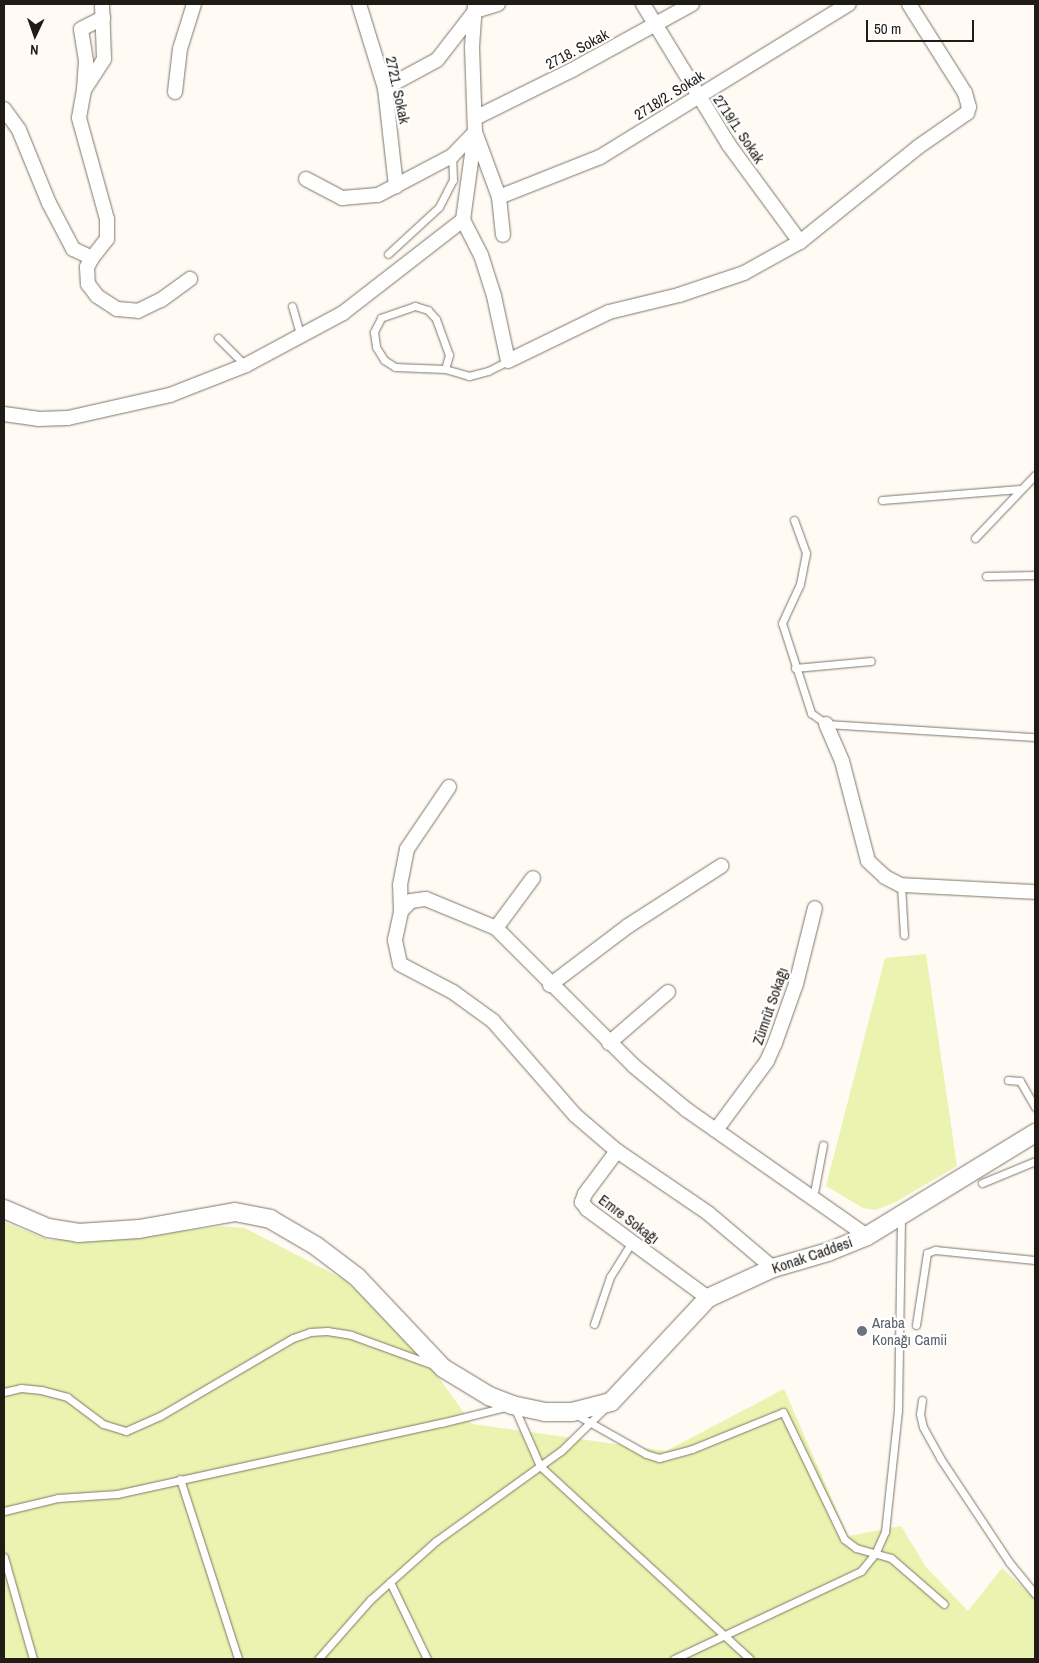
<!DOCTYPE html>
<html>
<head>
<meta charset="utf-8">
<style>
	body { margin:0 }
	#map { position:relative; width:1039px; height:1663px; overflow:hidden; background:#fffaf4; font-family:"Archivo Narrow",sans-serif }
	div>[style] { position:absolute }
	.green>* { inset:0; background:#eaf4b0 }
	.roads { filter:drop-shadow(0 0 1px #7f7567) drop-shadow(0 0 1px #7f7567) }
	.service>* { height:7px; margin:-3.5px; padding:0 3.5px; transform-origin:3.5px; border-radius:3.5px; background:#fff }
	.minor>* { height:14px; margin:-7px; padding:0 7px; transform-origin:7px; border-radius:7px; background:#fff }
	.tertiary>* { height:18px; margin:-9px; padding:0 9px; transform-origin:9px; border-radius:9px; background:#fff }
	.dots>* { width:14px; height:14px; translate:-50% -50%; box-sizing:border-box; border:2px solid #fff; border-radius:50% }
	span { translate:-50% -50%; white-space:nowrap; text-align:center; line-height:1.15; -webkit-text-stroke:4.5px #fff; paint-order:stroke }
	.street-label { font-size:15px; color:#1f1b15 }
	.worship-label { font-size:15px; color:#5b616d }
	.left { translate:0 -50%; text-align:left }
	.frame { position:absolute; inset:0; border:5px solid #1f1b15; pointer-events:none }
	.north { position:absolute; left:10px; top:10px; width:50px; height:50px; -webkit-text-stroke:4px #fff; paint-order:stroke; rotate:183deg; font-size:14px; font-weight:700; line-height:20px; text-align:center; color:#1f1b15 }
	.north::after { content:''; display:block; margin:auto; width:18px; height:22px; background:#1f1b15; clip-path:polygon(50% 0,100% 100%,50% 72%,0 100%) }
	.scale { position:absolute; left:866px; top:20px; width:108px; height:22px; box-sizing:border-box; border:2px solid #1f1b15; border-top:0; padding-left:6px; font-size:15px; line-height:18px; white-space:nowrap; color:#1f1b15; -webkit-text-stroke:4px #fff; paint-order:stroke }
</style>
</head>
<body>
<div id="map">
	<div class="green">
		<div style="clip-path:polygon(926px 954px,957px 1166px,894px 1203px,875px 1210px,863px 1208px,826px 1186px,885px 958px)"></div>
		<div style="clip-path:polygon(4px 1222px,49px 1240px,138px 1237px,222px 1226px,245px 1228px,345px 1280px,422px 1354px,472px 1424px,666px 1451px,784px 1389px,848px 1536px,901px 1526px,926px 1567px,968px 1611px,1002px 1568px,1035px 1598px,1035px 1659px,4px 1659px)"></div>
	</div>
	<div class="roads">
		<div class="service">
			<div style="left:388px;top:254px;width:69px;rotate:-42.7deg"></div>
			<div style="left:439px;top:207px;width:30px;rotate:-63deg"></div>
			<div style="left:453px;top:180px;width:24px;rotate:-92deg"></div>
			<div style="left:292px;top:306px;width:32px;rotate:74deg"></div>
			<div style="left:218px;top:338px;width:38px;rotate:45deg"></div>
			<div style="left:445px;top:369px;width:15px;rotate:-74deg"></div>
			<div style="left:449px;top:355px;width:38px;rotate:-110deg"></div>
			<div style="left:436px;top:319px;width:12px;rotate:-132deg"></div>
			<div style="left:428px;top:310px;width:14px;rotate:-163deg"></div>
			<div style="left:415px;top:306px;width:36px;rotate:161deg"></div>
			<div style="left:381px;top:318px;width:16px;rotate:117deg"></div>
			<div style="left:374px;top:332px;width:15px;rotate:82deg"></div>
			<div style="left:376px;top:347px;width:15px;rotate:58deg"></div>
			<div style="left:384px;top:360px;width:13px;rotate:32deg"></div>
			<div style="left:395px;top:367px;width:50px;rotate:2.3deg"></div>
			<div style="left:445px;top:369px;width:25px;rotate:16deg"></div>
			<div style="left:469px;top:376px;width:20px;rotate:-15deg"></div>
			<div style="left:488px;top:371px;width:22px;rotate:-27deg"></div>
			<div style="left:882px;top:500px;width:138px;rotate:-4.6deg"></div>
			<div style="left:794px;top:520px;width:35px;rotate:70deg"></div>
			<div style="left:806px;top:553px;width:32px;rotate:101deg"></div>
			<div style="left:800px;top:584px;width:43px;rotate:114.8deg"></div>
			<div style="left:782px;top:623px;width:95px;rotate:72.1deg"></div>
			<div style="left:811px;top:713px;width:19px;rotate:36deg"></div>
			<div style="left:826px;top:724px;width:209px;rotate:3.6deg"></div>
			<div style="left:975px;top:538px;width:87px;rotate:-46.4deg"></div>
			<div style="left:986px;top:576px;width:49px;rotate:-1.2deg"></div>
			<div style="left:795px;top:668px;width:76px;rotate:-5.3deg"></div>
			<div style="left:901px;top:885px;width:50px;rotate:86.6deg"></div>
			<div style="left:1008px;top:1080px;width:12px;rotate:5deg"></div>
			<div style="left:1020px;top:1081px;width:30px;rotate:60deg"></div>
			<div style="left:982px;top:1183px;width:57px;rotate:-22.5deg"></div>
			<div style="left:813px;top:1198px;width:54px;rotate:-79.3deg"></div>
			<div style="left:594px;top:1324px;width:50px;rotate:-71.2deg"></div>
			<div style="left:610px;top:1277px;width:40px;rotate:-58deg"></div>
			<div style="left:916px;top:1325px;width:73px;rotate:-81.3deg"></div>
			<div style="left:927px;top:1253px;width:9px;rotate:-21deg"></div>
			<div style="left:935px;top:1250px;width:100px;rotate:5.7deg"></div>
			<div style="left:4px;top:1392px;width:17px;rotate:-13deg"></div>
			<div style="left:21px;top:1388px;width:20px;rotate:6deg"></div>
			<div style="left:41px;top:1390px;width:27px;rotate:15deg"></div>
			<div style="left:67px;top:1397px;width:45px;rotate:36.9deg"></div>
			<div style="left:103px;top:1424px;width:24px;rotate:17deg"></div>
			<div style="left:126px;top:1431px;width:37px;rotate:-24deg"></div>
			<div style="left:160px;top:1416px;width:154px;rotate:-30.4deg"></div>
			<div style="left:293px;top:1338px;width:18px;rotate:-19deg"></div>
			<div style="left:310px;top:1332px;width:17px;rotate:-3deg"></div>
			<div style="left:327px;top:1331px;width:24px;rotate:9deg"></div>
			<div style="left:351px;top:1335px;width:90px;rotate:20deg"></div>
			<div style="left:922px;top:1400px;width:14px;rotate:98deg"></div>
			<div style="left:920px;top:1414px;width:13px;rotate:77deg"></div>
			<div style="left:923px;top:1427px;width:35px;rotate:61deg"></div>
			<div style="left:940px;top:1458px;width:125px;rotate:56.4deg"></div>
			<div style="left:1009px;top:1562px;width:41px;rotate:50.9deg"></div>
			<div style="left:515px;top:1409px;width:62px;rotate:66.3deg"></div>
			<div style="left:540px;top:1466px;width:285px;rotate:42.6deg"></div>
			<div style="left:575px;top:1414px;width:81px;rotate:29.4deg"></div>
			<div style="left:646px;top:1454px;width:14px;rotate:17deg"></div>
			<div style="left:659px;top:1458px;width:34px;rotate:-15deg"></div>
			<div style="left:692px;top:1449px;width:98px;rotate:-22.1deg"></div>
			<div style="left:783px;top:1412px;width:141px;rotate:64.3deg"></div>
			<div style="left:844px;top:1539px;width:15px;rotate:37deg"></div>
			<div style="left:856px;top:1548px;width:36px;rotate:16deg"></div>
			<div style="left:891px;top:1558px;width:70px;rotate:41deg"></div>
			<div style="left:180px;top:1479px;width:189px;rotate:72.1deg"></div>
			<div style="left:4px;top:1511px;width:56px;rotate:-13.5deg"></div>
			<div style="left:58px;top:1498px;width:59px;rotate:-3.9deg"></div>
			<div style="left:117px;top:1494px;width:332px;rotate:-12.4deg"></div>
			<div style="left:441px;top:1423px;width:66px;rotate:-14deg"></div>
			<div style="left:4px;top:1557px;width:106px;rotate:74.1deg"></div>
			<div style="left:390px;top:1582px;width:85px;rotate:64.3deg"></div>
			<div style="left:318px;top:1659px;width:79px;rotate:-48.6deg"></div>
			<div style="left:370px;top:1600px;width:89px;rotate:-41.8deg"></div>
			<div style="left:436px;top:1541px;width:154px;rotate:-35.8deg"></div>
			<div style="left:561px;top:1451px;width:63px;rotate:-44.4deg"></div>
			<div style="left:674px;top:1659px;width:207px;rotate:-25.2deg"></div>
			<div style="left:861px;top:1571px;width:22px;rotate:-51deg"></div>
			<div style="left:875px;top:1554px;width:24px;rotate:-66deg"></div>
			<div style="left:885px;top:1532px;width:123px;rotate:-83.9deg"></div>
			<div style="left:898px;top:1410px;width:193px;rotate:-89.1deg"></div>
		</div>
		<div class="minor">
			<div style="left:359px;top:4px;width:88px;rotate:72.8deg"></div>
			<div style="left:385px;top:88px;width:99px;rotate:83.6deg"></div>
			<div style="left:475px;top:4px;width:43px;rotate:94deg"></div>
			<div style="left:472px;top:47px;width:85px;rotate:88deg"></div>
			<div style="left:475px;top:132px;width:89px;rotate:97.8deg"></div>
			<div style="left:463px;top:220px;width:39px;rotate:63deg"></div>
			<div style="left:481px;top:255px;width:43px;rotate:72.4deg"></div>
			<div style="left:494px;top:296px;width:66px;rotate:77.8deg"></div>
			<div style="left:508px;top:361px;width:112px;rotate:-25.9deg"></div>
			<div style="left:609px;top:312px;width:72px;rotate:-13.7deg"></div>
			<div style="left:679px;top:295px;width:69px;rotate:-18.7deg"></div>
			<div style="left:744px;top:273px;width:64px;rotate:-29deg"></div>
			<div style="left:800px;top:242px;width:151px;rotate:-38.8deg"></div>
			<div style="left:918px;top:147px;width:60px;rotate:-34.8deg"></div>
			<div style="left:967px;top:113px;width:6px;rotate:-72deg"></div>
			<div style="left:969px;top:107px;width:15px;rotate:-106deg"></div>
			<div style="left:965px;top:93px;width:105px;rotate:-122.2deg"></div>
			<div style="left:643px;top:4px;width:165px;rotate:58.6deg"></div>
			<div style="left:729px;top:145px;width:120px;rotate:53.8deg"></div>
			<div style="left:385px;top:88px;width:59px;rotate:-28.3deg"></div>
			<div style="left:437px;top:60px;width:62px;rotate:-52.2deg"></div>
			<div style="left:475px;top:11px;width:24px;rotate:-17deg"></div>
			<div style="left:84px;top:89px;width:28px;rotate:-86deg"></div>
			<div style="left:86px;top:61px;width:32px;rotate:-99deg"></div>
			<div style="left:81px;top:29px;width:25px;rotate:-27deg"></div>
			<div style="left:175px;top:92px;width:43px;rotate:-83.4deg"></div>
			<div style="left:180px;top:49px;width:47px;rotate:-72.7deg"></div>
			<div style="left:4px;top:109px;width:26px;rotate:54deg"></div>
			<div style="left:19px;top:130px;width:79px;rotate:67.7deg"></div>
			<div style="left:49px;top:203px;width:52px;rotate:62.4deg"></div>
			<div style="left:73px;top:249px;width:21px;rotate:25deg"></div>
			<div style="left:92px;top:258px;width:24px;rotate:-52deg"></div>
			<div style="left:107px;top:239px;width:20px;rotate:-90deg"></div>
			<div style="left:107px;top:219px;width:105px;rotate:-105.5deg"></div>
			<div style="left:79px;top:118px;width:28px;rotate:-80deg"></div>
			<div style="left:84px;top:90px;width:37px;rotate:-57deg"></div>
			<div style="left:104px;top:59px;width:55px;rotate:-92.1deg"></div>
			<div style="left:475px;top:118px;width:108px;rotate:-26.3deg"></div>
			<div style="left:572px;top:70px;width:137px;rotate:-28.8deg"></div>
			<div style="left:306px;top:179px;width:41px;rotate:27.8deg"></div>
			<div style="left:342px;top:198px;width:36px;rotate:-5deg"></div>
			<div style="left:378px;top:195px;width:84px;rotate:-27.8deg"></div>
			<div style="left:452px;top:156px;width:33px;rotate:-46deg"></div>
			<div style="left:475px;top:132px;width:69px;rotate:69.7deg"></div>
			<div style="left:499px;top:197px;width:38px;rotate:84deg"></div>
			<div style="left:499px;top:197px;width:109px;rotate:-21.6deg"></div>
			<div style="left:600px;top:157px;width:292px;rotate:-31.6deg"></div>
			<div style="left:92px;top:258px;width:10px;rotate:119deg"></div>
			<div style="left:87px;top:267px;width:17px;rotate:87deg"></div>
			<div style="left:88px;top:284px;width:15px;rotate:53deg"></div>
			<div style="left:97px;top:296px;width:24px;rotate:33deg"></div>
			<div style="left:117px;top:309px;width:21px;rotate:5deg"></div>
			<div style="left:138px;top:311px;width:25px;rotate:-26deg"></div>
			<div style="left:161px;top:300px;width:36px;rotate:-36deg"></div>
			<div style="left:4px;top:414px;width:34px;rotate:8deg"></div>
			<div style="left:38px;top:419px;width:30px;rotate:-2deg"></div>
			<div style="left:68px;top:418px;width:105px;rotate:-12.7deg"></div>
			<div style="left:170px;top:395px;width:82px;rotate:-21.5deg"></div>
			<div style="left:246px;top:365px;width:110px;rotate:-28.2deg"></div>
			<div style="left:343px;top:313px;width:152px;rotate:-37.8deg"></div>
			<div style="left:826px;top:724px;width:40px;rotate:66.6deg"></div>
			<div style="left:842px;top:761px;width:103px;rotate:75.4deg"></div>
			<div style="left:868px;top:861px;width:23px;rotate:43deg"></div>
			<div style="left:885px;top:877px;width:18px;rotate:27deg"></div>
			<div style="left:901px;top:885px;width:134px;rotate:3deg"></div>
			<div style="left:401px;top:911px;width:26px;rotate:-92deg"></div>
			<div style="left:400px;top:885px;width:37px;rotate:-79deg"></div>
			<div style="left:407px;top:849px;width:75px;rotate:-55.9deg"></div>
			<div style="left:496px;top:928px;width:62px;rotate:-53.5deg"></div>
			<div style="left:550px;top:985px;width:98px;rotate:-37.1deg"></div>
			<div style="left:628px;top:926px;width:111px;rotate:-32.8deg"></div>
			<div style="left:609px;top:1043px;width:78px;rotate:-40.8deg"></div>
			<div style="left:716px;top:1130px;width:86px;rotate:-53.5deg"></div>
			<div style="left:767px;top:1061px;width:20px;rotate:-66deg"></div>
			<div style="left:775px;top:1043px;width:63px;rotate:-70.4deg"></div>
			<div style="left:796px;top:984px;width:78px;rotate:-76deg"></div>
			<div style="left:617px;top:1151px;width:54px;rotate:126.7deg"></div>
			<div style="left:585px;top:1194px;width:9px;rotate:111deg"></div>
			<div style="left:582px;top:1202px;width:9px;rotate:54deg"></div>
			<div style="left:587px;top:1209px;width:150px;rotate:36.3deg"></div>
			<div style="left:773px;top:1268px;width:85px;rotate:-139.8deg"></div>
			<div style="left:708px;top:1213px;width:110px;rotate:-145.7deg"></div>
			<div style="left:617px;top:1151px;width:55px;rotate:-139.4deg"></div>
			<div style="left:575px;top:1115px;width:125px;rotate:-131.1deg"></div>
			<div style="left:493px;top:1021px;width:49px;rotate:-144.1deg"></div>
			<div style="left:453px;top:992px;width:60px;rotate:-152.2deg"></div>
			<div style="left:400px;top:964px;width:25px;rotate:-102deg"></div>
			<div style="left:395px;top:940px;width:30px;rotate:-78deg"></div>
			<div style="left:401px;top:911px;width:14px;rotate:-45deg"></div>
			<div style="left:411px;top:901px;width:15px;rotate:-8deg"></div>
			<div style="left:426px;top:899px;width:76px;rotate:22.5deg"></div>
			<div style="left:496px;top:928px;width:195px;rotate:45deg"></div>
			<div style="left:634px;top:1066px;width:69px;rotate:39.7deg"></div>
			<div style="left:687px;top:1110px;width:220px;rotate:35deg"></div>
		</div>
		<div class="tertiary">
			<div style="left:4px;top:1209px;width:48px;rotate:23.4deg"></div>
			<div style="left:48px;top:1228px;width:30px;rotate:9deg"></div>
			<div style="left:78px;top:1233px;width:61px;rotate:-3.8deg"></div>
			<div style="left:139px;top:1229px;width:97px;rotate:-10deg"></div>
			<div style="left:235px;top:1212px;width:36px;rotate:11deg"></div>
			<div style="left:270px;top:1219px;width:53px;rotate:30.4deg"></div>
			<div style="left:316px;top:1246px;width:51px;rotate:37.1deg"></div>
			<div style="left:357px;top:1277px;width:125px;rotate:46.6deg"></div>
			<div style="left:443px;top:1368px;width:54px;rotate:31.3deg"></div>
			<div style="left:489px;top:1396px;width:25px;rotate:21deg"></div>
			<div style="left:512px;top:1405px;width:34px;rotate:12deg"></div>
			<div style="left:545px;top:1412px;width:27px"></div>
			<div style="left:572px;top:1412px;width:40px;rotate:-14.4deg"></div>
			<div style="left:611px;top:1402px;width:142px;rotate:-47deg"></div>
			<div style="left:708px;top:1298px;width:72px;rotate:-24.8deg"></div>
			<div style="left:773px;top:1268px;width:57px;rotate:-16.2deg"></div>
			<div style="left:828px;top:1252px;width:42px;rotate:-22.3deg"></div>
			<div style="left:867px;top:1236px;width:197px;rotate:-31.5deg"></div>
		</div>
	</div>
	<div class="dots">
		<div style="left:862px;top:1331px;background:#6b7280"></div>
	</div>
	<div class="street-label">
		<span style="left:577px;top:49px;rotate:-28deg">2718. Sokak</span>
		<span style="left:398px;top:90px;rotate:78deg">2721. Sokak</span>
		<span style="left:669px;top:95px;rotate:-32deg">2718/2. Sokak</span>
		<span style="left:739px;top:129px;rotate:56deg">2719/1. Sokak</span>
		<span style="left:770px;top:1006px;rotate:-71deg">Zümrüt Sokağı</span>
		<span style="left:629px;top:1219px;rotate:37deg">Emre Sokağı</span>
		<span style="left:812px;top:1255px;rotate:-19deg">Konak Caddesi</span>
	</div>
	<div class="worship-label">
		<span class="left" style="left:872px;top:1331px">Araba<br>Konağı Camii</span>
	</div>
	<div class="frame"></div>
	<div class="north">N</div>
	<div class="scale">50 m</div>
</div>
</body>
</html>
